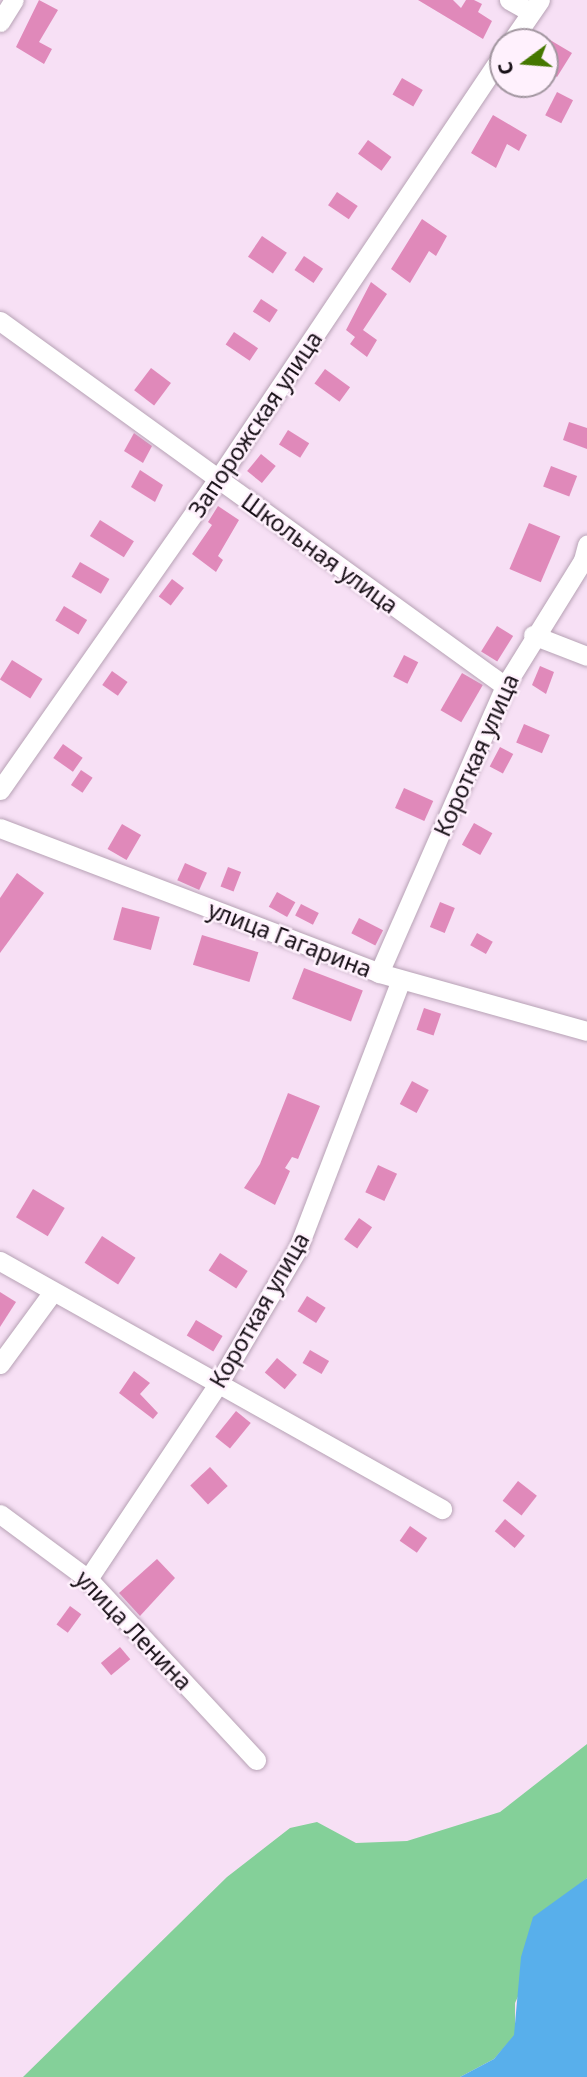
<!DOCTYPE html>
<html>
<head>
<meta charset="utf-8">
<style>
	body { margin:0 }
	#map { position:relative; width:587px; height:2077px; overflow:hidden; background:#f7e0f5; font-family:"Noto Sans",sans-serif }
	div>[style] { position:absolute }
	.green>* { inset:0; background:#84d099 }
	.water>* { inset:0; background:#58afeb }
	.building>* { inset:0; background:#e089ba; transform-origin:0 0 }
	.roads { filter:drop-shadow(0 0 2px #b7a2b5) drop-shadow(0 0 2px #b7a2b5) }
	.street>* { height:19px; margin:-9.5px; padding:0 9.5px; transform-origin:9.5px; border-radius:9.5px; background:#fff }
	span { translate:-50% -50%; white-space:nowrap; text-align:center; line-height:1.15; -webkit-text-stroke:5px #fff1fd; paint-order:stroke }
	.street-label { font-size:23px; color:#160e15 }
	.north { position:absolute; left:489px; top:28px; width:70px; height:70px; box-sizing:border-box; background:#fff1fd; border:2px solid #a296a0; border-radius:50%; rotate:254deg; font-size:19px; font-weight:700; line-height:28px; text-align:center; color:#160e15 }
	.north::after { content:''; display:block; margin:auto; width:24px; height:32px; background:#457700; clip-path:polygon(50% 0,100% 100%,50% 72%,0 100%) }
</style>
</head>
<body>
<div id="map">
	<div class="green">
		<div style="clip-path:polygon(587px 1744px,587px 1878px,564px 1897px,515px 2003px,515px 2035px,494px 2059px,460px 2077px,23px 2077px,227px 1877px,290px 1828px,317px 1822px,356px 1843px,407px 1841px,500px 1812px)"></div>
	</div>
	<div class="water">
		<div style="clip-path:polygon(587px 1878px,587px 2077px,460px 2077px,494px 2059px,514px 2035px,521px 1957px,533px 1917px)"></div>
	</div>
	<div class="building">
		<div style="clip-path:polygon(39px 0,58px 10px,39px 42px,52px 49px,44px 64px,16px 47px)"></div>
		<div style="clip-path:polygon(418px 0,453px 0,461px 8px,466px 0,474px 0,482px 4px,478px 12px,492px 21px,483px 39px)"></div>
		<div style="clip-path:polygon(545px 37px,572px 53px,557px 77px,545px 69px)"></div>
		<div style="left:402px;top:78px;width:24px;height:19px;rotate:30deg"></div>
		<div style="left:557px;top:92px;width:18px;height:26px;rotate:27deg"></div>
		<div style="clip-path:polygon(493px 115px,527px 135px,519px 151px,507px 144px,496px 168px,471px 153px)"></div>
		<div style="left:368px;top:140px;width:29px;height:17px;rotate:36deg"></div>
		<div style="left:337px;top:192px;width:25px;height:16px;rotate:34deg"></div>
		<div style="clip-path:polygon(422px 219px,447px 236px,436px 256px,429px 251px,410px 283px,391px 269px)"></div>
		<div style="left:262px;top:236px;width:30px;height:25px;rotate:34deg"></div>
		<div style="left:304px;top:256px;width:23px;height:17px;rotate:34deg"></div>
		<div style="clip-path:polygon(371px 282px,387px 294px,363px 330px,377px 340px,367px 357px,350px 344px,355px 337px,346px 330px)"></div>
		<div style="left:261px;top:299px;width:20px;height:15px;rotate:33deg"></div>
		<div style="left:234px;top:332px;width:29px;height:15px;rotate:34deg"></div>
		<div style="left:151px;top:368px;width:25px;height:28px;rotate:37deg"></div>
		<div style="left:325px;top:369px;width:31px;height:18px;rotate:36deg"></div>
		<div style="clip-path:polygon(569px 422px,587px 428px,587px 449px,563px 440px)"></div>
		<div style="left:288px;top:430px;width:25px;height:17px;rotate:32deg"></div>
		<div style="clip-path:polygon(134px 433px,152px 446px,143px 463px,124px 451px)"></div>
		<div style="left:261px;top:454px;width:19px;height:22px;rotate:39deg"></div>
		<div style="left:551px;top:466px;width:28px;height:22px;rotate:21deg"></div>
		<div style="clip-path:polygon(140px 470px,163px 485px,155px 502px,131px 487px)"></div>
		<div style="clip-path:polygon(218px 506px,239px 520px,218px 556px,223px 560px,216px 572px,192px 554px,212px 525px,208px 522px)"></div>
		<div style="left:100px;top:520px;width:40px;height:19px;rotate:32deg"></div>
		<div style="left:529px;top:523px;width:34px;height:50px;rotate:23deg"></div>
		<div style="left:80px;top:562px;width:34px;height:17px;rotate:30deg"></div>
		<div style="left:172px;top:579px;width:15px;height:22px;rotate:37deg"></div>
		<div style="left:64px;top:606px;width:27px;height:17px;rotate:31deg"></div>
		<div style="left:497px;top:626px;width:19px;height:30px;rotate:32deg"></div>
		<div style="left:404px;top:655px;width:16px;height:24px;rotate:27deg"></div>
		<div style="left:12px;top:660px;width:36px;height:23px;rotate:32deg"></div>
		<div style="clip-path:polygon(540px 666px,554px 672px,546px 694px,532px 685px)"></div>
		<div style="left:112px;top:671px;width:19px;height:17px;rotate:35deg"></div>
		<div style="left:462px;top:673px;width:24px;height:43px;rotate:30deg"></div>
		<div style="left:524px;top:724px;width:28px;height:20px;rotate:23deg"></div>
		<div style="left:63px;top:744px;width:24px;height:17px;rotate:35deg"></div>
		<div style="left:500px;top:747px;width:15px;height:22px;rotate:28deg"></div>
		<div style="left:81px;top:770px;width:14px;height:18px;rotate:34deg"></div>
		<div style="left:404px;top:788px;width:32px;height:22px;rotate:24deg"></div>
		<div style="left:474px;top:823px;width:21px;height:25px;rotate:29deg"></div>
		<div style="left:122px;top:824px;width:22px;height:29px;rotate:30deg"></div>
		<div style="left:185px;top:863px;width:24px;height:19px;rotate:24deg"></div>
		<div style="left:228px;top:867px;width:14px;height:21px;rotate:21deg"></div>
		<div style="clip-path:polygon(17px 873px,44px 893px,0 953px,0 898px)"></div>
		<div style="left:277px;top:892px;width:21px;height:17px;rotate:29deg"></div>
		<div style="left:440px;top:902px;width:16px;height:27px;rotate:22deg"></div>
		<div style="left:301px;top:904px;width:20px;height:13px;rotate:27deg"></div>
		<div style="left:122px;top:907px;width:39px;height:34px;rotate:15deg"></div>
		<div style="left:359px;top:918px;width:27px;height:17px;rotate:27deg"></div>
		<div style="left:477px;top:933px;width:18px;height:14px;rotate:29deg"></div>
		<div style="left:202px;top:935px;width:59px;height:31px;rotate:17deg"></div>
		<div style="left:304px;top:968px;width:63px;height:33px;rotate:21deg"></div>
		<div style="left:424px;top:1008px;width:18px;height:23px;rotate:19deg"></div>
		<div style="left:412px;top:1081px;width:19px;height:26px;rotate:28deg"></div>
		<div style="clip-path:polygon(288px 1093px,320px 1106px,298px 1159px,292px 1157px,285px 1168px,290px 1171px,275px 1205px,244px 1188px,260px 1164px)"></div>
		<div style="left:378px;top:1165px;width:21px;height:30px;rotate:25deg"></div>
		<div style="left:33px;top:1189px;width:37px;height:33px;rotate:31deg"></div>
		<div style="left:359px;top:1218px;width:16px;height:26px;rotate:35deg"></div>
		<div style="left:102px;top:1236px;width:40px;height:32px;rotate:33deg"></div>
		<div style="left:220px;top:1253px;width:33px;height:21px;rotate:33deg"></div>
		<div style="clip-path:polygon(0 1292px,16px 1302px,0 1327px)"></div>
		<div style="left:307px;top:1296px;width:22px;height:18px;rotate:32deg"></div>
		<div style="left:196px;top:1320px;width:31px;height:18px;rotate:31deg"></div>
		<div style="left:310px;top:1350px;width:22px;height:15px;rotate:30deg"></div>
		<div style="left:277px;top:1358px;width:26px;height:19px;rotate:40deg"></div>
		<div style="clip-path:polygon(134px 1371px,150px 1383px,140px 1394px,158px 1413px,153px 1419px,119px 1393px)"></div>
		<div style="left:236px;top:1411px;width:19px;height:33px;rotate:39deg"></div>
		<div style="left:210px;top:1467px;width:26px;height:27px;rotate:47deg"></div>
		<div style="left:518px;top:1481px;width:24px;height:25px;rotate:38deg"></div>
		<div style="left:505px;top:1519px;width:26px;height:16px;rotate:40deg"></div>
		<div style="left:410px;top:1526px;width:21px;height:18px;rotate:35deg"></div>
		<div style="clip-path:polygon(157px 1559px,175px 1578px,140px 1616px,119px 1593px)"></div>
		<div style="left:70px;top:1606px;width:14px;height:23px;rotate:36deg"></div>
		<div style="left:120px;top:1647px;width:16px;height:25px;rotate:50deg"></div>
	</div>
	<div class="roads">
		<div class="street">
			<div style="left:509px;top:0;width:25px;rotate:29deg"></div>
			<div style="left:0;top:22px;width:26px;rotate:-58deg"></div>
			<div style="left:511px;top:42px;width:51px;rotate:-55.4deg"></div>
			<div style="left:0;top:321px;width:623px;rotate:35.86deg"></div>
			<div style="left:533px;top:635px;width:58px;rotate:21.3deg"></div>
			<div style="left:0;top:790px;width:380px;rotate:-55deg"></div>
			<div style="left:218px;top:479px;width:512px;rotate:-56.15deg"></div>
			<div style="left:0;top:828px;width:406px;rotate:20.9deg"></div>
			<div style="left:379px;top:973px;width:216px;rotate:15.6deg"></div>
			<div style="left:379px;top:973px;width:313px;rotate:-66.3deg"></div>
			<div style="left:505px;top:686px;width:148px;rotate:-58.2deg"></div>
			<div style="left:583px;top:560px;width:16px;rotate:-75deg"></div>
			<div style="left:0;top:1261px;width:507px;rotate:29.3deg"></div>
			<div style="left:0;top:1364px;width:88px;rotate:-53.8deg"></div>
			<div style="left:0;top:1514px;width:109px;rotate:36.5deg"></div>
			<div style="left:88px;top:1579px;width:247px;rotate:47.1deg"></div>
			<div style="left:88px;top:1579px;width:234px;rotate:-56.3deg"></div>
			<div style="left:218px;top:1384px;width:158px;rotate:-59.5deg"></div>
			<div style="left:298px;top:1248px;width:287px;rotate:-69deg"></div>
		</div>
	</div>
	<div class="street-label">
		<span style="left:255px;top:424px;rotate:-56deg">Запорожская улица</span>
		<span style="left:320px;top:553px;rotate:36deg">Школьная улица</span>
		<span style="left:476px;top:755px;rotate:-66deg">Короткая улица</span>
		<span style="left:290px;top:939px;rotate:21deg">улица Гагарина</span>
		<span style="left:259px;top:1310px;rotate:-60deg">Короткая улица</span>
		<span style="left:134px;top:1630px;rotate:46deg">улица Ленина</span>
	</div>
	<div class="north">С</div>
</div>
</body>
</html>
